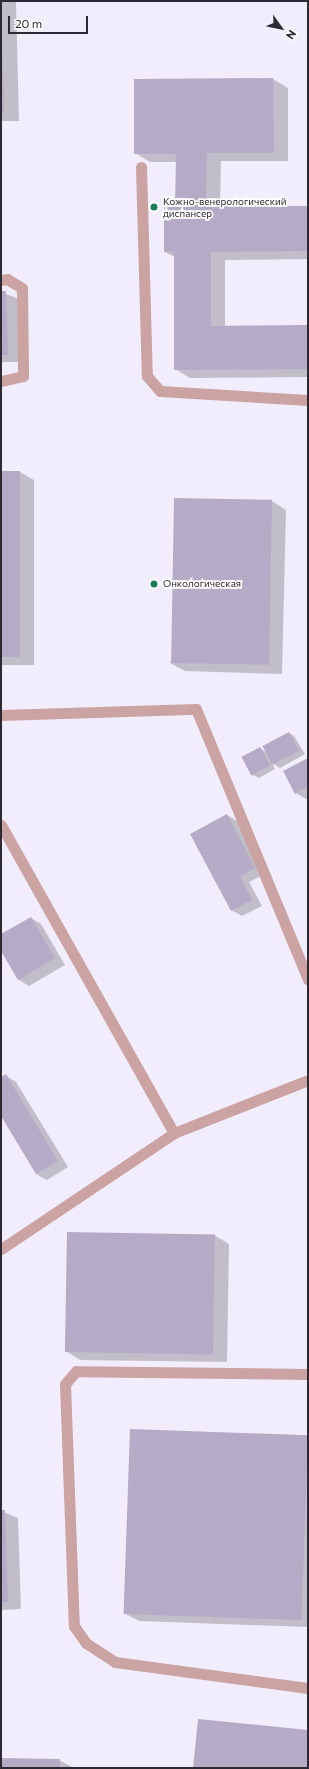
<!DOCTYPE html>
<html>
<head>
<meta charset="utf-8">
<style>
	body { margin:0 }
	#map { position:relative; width:309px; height:1769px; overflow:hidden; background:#f2edfc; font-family:Commissioner,sans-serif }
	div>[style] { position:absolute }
	.shadow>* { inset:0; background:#0003 }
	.building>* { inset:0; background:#b6abc7; transform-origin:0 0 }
	.service>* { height:11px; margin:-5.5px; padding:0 5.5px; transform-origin:5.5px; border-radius:5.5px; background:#caa3a2 }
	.dots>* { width:11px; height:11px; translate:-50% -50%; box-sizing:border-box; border:2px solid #fff; border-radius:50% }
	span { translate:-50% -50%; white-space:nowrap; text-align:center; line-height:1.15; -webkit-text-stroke:3.5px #fff; paint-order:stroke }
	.poi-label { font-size:10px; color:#2d2932 }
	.left { translate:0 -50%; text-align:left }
	.frame { position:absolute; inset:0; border:2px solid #2d2932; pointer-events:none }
	.north { position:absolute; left:261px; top:8px; width:40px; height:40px; -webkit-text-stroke:3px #fff; paint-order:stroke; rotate:123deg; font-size:11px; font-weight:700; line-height:16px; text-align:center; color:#2d2932 }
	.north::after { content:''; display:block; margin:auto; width:14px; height:18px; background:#2d2932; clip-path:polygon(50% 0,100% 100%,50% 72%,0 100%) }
	.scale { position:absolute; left:8px; top:16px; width:80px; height:18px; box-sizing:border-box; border:2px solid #2d2932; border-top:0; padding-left:5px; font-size:12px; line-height:14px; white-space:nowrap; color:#2d2932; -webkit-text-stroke:3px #fff; paint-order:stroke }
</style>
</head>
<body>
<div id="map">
	<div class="shadow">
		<div style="clip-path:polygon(1px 1px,16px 1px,19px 121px,1px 121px)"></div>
		<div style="clip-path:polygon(273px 79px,288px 88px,288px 161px,221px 161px,220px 207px,308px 207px,308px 259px,225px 260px,225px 326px,308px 326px,308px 377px,190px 378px,175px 369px,175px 257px,165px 252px,176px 208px,177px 162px,150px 162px,135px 153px,135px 80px)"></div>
		<div style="clip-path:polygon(1px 292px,19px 299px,21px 362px,1px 362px)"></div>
		<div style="clip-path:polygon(1px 472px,20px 472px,34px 480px,34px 665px,1px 665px)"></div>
		<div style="clip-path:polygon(272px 501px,286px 510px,282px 674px,185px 671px,170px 663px)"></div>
		<div style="clip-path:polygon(289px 733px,294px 736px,305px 754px,280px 768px,272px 763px,275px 769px,259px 778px,253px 775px,244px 757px,260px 748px,267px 753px)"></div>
		<div style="clip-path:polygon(308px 759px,308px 798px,306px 799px,296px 793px)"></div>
		<div style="clip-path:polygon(227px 815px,237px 821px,265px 874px,249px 882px,262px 906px,242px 916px,231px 910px)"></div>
		<div style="clip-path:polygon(31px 918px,41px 924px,65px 965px,29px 986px,19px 980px,1px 949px,1px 935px)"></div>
		<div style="clip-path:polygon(6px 1076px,16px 1082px,68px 1167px,47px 1180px,36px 1174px,1px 1114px,1px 1078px)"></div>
		<div style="clip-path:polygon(214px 1235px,229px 1244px,227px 1362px,80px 1360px,66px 1351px)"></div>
		<div style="clip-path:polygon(308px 1435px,308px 1627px,139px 1621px,124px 1613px)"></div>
		<div style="clip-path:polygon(1px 1511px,18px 1518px,21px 1609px,1px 1610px)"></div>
		<div style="clip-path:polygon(1px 1759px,59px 1760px,74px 1768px,1px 1768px)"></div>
	</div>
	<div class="building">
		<div style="clip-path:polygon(1px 5px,4px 113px,1px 113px)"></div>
		<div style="clip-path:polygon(273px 78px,274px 153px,207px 153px,206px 206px,308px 206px,308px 251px,211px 252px,211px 326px,308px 325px,308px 369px,174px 370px,174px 252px,164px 252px,164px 207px,175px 207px,176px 154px,134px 154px,134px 79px)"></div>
		<div style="clip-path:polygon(1px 291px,6px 291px,8px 355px,1px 355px)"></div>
		<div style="left:1px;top:471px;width:19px;height:186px"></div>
		<div style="left:174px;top:498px;width:98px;height:165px;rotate:1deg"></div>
		<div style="left:289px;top:732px;width:21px;height:30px;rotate:62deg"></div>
		<div style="left:260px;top:747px;width:21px;height:21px;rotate:62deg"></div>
		<div style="clip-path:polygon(308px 758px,308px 786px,295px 794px,283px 771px)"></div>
		<div style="clip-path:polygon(227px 814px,255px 868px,240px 876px,252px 900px,231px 911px,190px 834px)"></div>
		<div style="clip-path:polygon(31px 917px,55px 958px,18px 980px,1px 951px,1px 934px)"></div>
		<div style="clip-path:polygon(6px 1074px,58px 1161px,36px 1174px,1px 1116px,1px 1077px)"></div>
		<div style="left:67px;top:1232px;width:148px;height:120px;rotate:1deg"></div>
		<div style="left:130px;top:1429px;width:178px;height:185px;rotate:2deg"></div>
		<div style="clip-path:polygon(1px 1510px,5px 1510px,8px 1602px,1px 1602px)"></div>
		<div style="clip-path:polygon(198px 1719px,308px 1730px,308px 1768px,193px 1768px)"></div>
		<div style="left:1px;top:1758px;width:59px;height:10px;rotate:1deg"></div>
	</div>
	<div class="service">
		<div style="left:141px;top:167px;width:209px;rotate:88.4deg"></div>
		<div style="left:147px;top:376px;width:20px;rotate:49deg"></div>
		<div style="left:160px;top:391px;width:148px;rotate:3.5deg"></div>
		<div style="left:1px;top:280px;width:6px;rotate:-9deg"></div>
		<div style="left:7px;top:279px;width:17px;rotate:31deg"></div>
		<div style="left:22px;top:288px;width:88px;rotate:89.3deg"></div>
		<div style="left:23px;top:376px;width:23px;rotate:167deg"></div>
		<div style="left:1px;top:715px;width:195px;rotate:-1.8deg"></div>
		<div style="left:196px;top:709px;width:293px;rotate:67.5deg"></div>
		<div style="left:1px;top:825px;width:353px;rotate:60.7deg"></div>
		<div style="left:1px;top:1249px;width:208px;rotate:-33.8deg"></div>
		<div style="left:174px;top:1133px;width:144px;rotate:-21.6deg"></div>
		<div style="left:308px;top:1374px;width:232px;rotate:-179.3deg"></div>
		<div style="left:76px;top:1371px;width:17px;rotate:130deg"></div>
		<div style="left:65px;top:1384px;width:242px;rotate:87.9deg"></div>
		<div style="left:74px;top:1626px;width:21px;rotate:55deg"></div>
		<div style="left:86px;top:1643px;width:35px;rotate:33deg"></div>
		<div style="left:115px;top:1662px;width:195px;rotate:7.7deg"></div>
	</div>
	<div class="dots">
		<div style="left:154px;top:207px;background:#197e57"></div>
		<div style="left:154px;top:584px;background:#197e57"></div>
	</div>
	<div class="poi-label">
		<span class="left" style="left:163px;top:207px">Кожно-венерологический<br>диспансер</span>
		<span class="left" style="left:163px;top:584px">Онкологическая</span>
	</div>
	<div class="frame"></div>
	<div class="north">N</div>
	<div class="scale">20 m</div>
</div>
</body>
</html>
